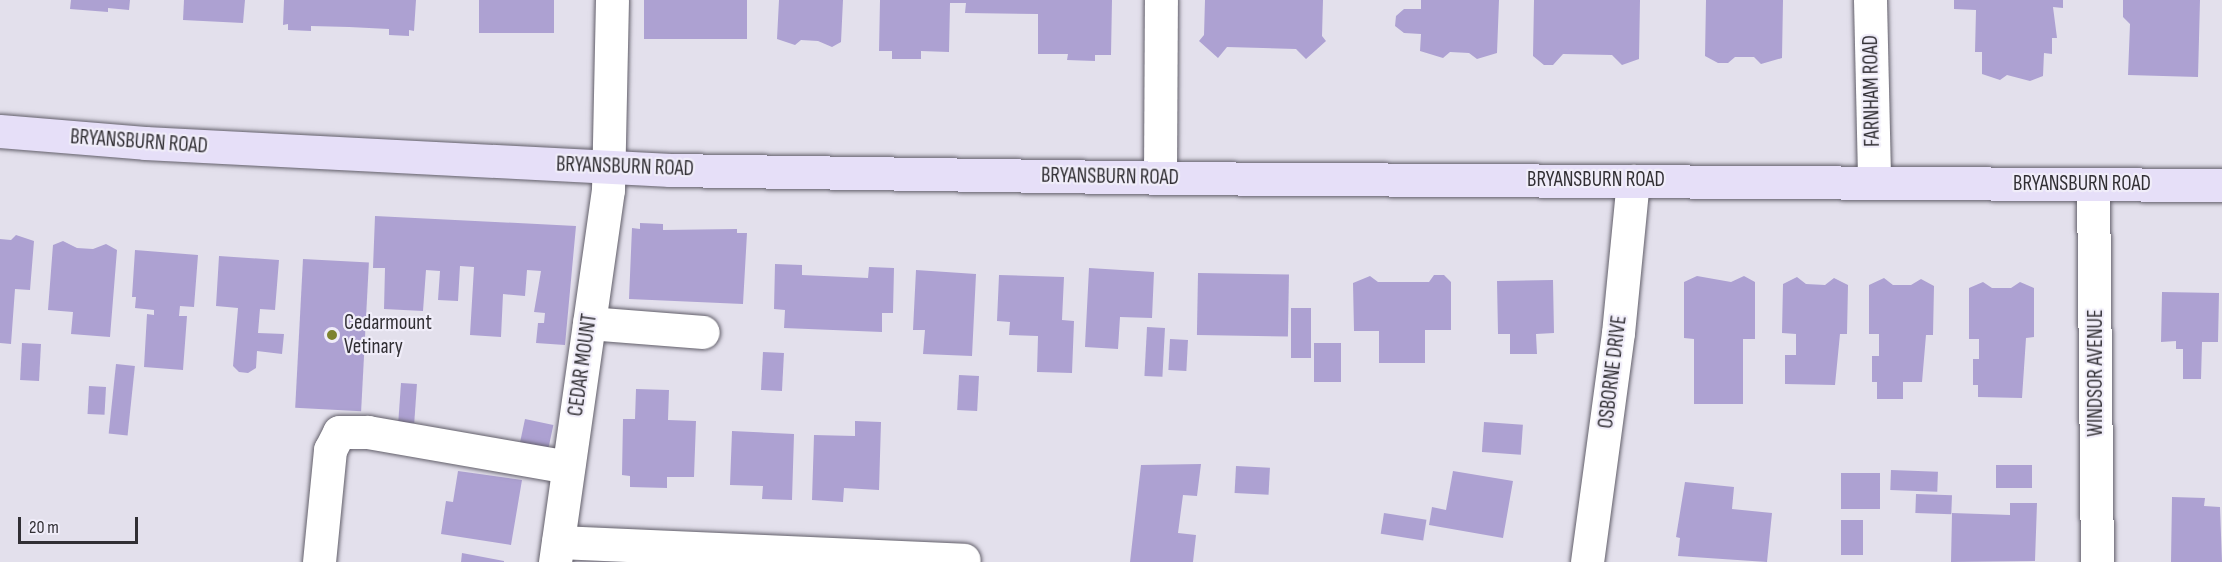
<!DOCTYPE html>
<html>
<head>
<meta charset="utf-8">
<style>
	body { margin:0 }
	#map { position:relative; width:2222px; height:562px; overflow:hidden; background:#e3e0ec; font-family:"Sofia Sans Condensed",sans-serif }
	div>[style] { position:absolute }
	.building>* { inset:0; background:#ada1d2; transform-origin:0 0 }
	.roads { filter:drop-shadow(0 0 2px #625f6a) drop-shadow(0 0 2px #625f6a) }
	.minor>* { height:33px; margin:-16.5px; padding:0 16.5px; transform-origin:16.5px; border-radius:16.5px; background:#fff }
	.major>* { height:33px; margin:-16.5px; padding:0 16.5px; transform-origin:16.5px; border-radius:16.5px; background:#e6dff8 }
	.dots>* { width:16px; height:16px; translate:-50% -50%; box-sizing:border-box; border:3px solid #f0edf9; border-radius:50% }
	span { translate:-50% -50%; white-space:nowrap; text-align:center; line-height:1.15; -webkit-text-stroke:4.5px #f0edf9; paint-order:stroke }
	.street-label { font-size:21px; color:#312f34 }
	.poi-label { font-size:21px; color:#312f34 }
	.left { translate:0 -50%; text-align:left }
	.scale { position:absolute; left:18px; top:517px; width:120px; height:27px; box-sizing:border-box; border:3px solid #312f34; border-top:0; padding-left:8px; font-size:18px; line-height:21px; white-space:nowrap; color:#312f34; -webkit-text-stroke:4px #f0edf9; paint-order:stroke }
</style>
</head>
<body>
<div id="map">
	<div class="building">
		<div style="clip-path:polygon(71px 0,130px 0,129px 10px,108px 8px,108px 12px,70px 9px)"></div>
		<div style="clip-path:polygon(184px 0,245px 0,243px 23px,183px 20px)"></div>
		<div style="clip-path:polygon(284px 0,416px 0,414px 31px,409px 30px,409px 36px,389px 35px,389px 29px,349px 27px,311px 26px,311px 31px,288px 30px,288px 24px,283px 25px)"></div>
		<div style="left:479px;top:0;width:75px;height:33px"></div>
		<div style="left:644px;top:0;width:103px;height:39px"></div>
		<div style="clip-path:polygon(779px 0,843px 0,841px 42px,832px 47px,818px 41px,801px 40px,795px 45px,777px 39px)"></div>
		<div style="clip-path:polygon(880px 0,1112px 0,1111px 55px,1095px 55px,1095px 61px,1067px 60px,1068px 54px,1038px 54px,1038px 14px,965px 13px,966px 3px,950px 3px,949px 52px,921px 51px,921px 59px,892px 59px,892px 51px,879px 51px)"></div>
		<div style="clip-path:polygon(1205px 0,1323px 0,1322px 36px,1326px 41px,1306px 59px,1296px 49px,1227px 47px,1218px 58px,1199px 41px,1204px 35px)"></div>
		<div style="clip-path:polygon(1421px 0,1499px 0,1497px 53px,1477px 59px,1469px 53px,1450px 52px,1443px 58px,1420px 51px,1421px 34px,1404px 33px,1395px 26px,1396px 16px,1404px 9px,1421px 9px)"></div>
		<div style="clip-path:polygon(1534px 0,1640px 0,1639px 59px,1622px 65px,1612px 55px,1563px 54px,1553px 65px,1544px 65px,1533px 56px)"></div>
		<div style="clip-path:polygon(1706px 0,1783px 0,1782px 58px,1761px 64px,1754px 57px,1735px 57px,1728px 63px,1718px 63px,1705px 56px)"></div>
		<div style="clip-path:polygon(1954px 0,2063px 0,2063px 8px,2053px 7px,2057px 38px,2052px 38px,2052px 54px,2044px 53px,2043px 76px,2030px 81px,2007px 75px,2000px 80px,1982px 74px,1982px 52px,1975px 52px,1976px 10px,1954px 9px)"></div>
		<div style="clip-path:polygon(2123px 0,2200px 0,2198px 77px,2128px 75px,2130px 24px,2123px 17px)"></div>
		<div style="clip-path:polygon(375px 216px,576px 226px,565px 345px,536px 343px,538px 323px,544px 323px,545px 313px,534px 312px,541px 271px,527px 270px,525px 296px,503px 294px,501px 337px,470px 335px,474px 267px,460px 266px,458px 301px,438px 300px,440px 271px,426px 270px,423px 311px,384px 309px,385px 268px,373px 268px)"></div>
		<div style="clip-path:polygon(640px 223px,663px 224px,663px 230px,737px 229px,737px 233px,747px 233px,743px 304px,629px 299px,632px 228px,640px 229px)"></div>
		<div style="clip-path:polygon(16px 235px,34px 241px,30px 290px,15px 289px,11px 344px,0 343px,0 239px,11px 240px)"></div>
		<div style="clip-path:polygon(63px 241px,77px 248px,93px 249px,106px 244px,117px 250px,110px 337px,71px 334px,73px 312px,48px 310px,53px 245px)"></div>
		<div style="clip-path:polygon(135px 250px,198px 255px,194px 307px,180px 306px,179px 316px,187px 316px,183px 370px,144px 367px,147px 314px,154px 315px,154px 310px,135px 308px,136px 297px,132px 297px)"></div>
		<div style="clip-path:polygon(219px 256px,279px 260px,275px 310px,260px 309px,258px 333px,284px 334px,282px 354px,257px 351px,256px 368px,248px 373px,239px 372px,233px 366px,238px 308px,216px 306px)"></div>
		<div style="left:303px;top:259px;width:66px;height:149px;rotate:3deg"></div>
		<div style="clip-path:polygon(775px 264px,802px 265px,802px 275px,868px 278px,869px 267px,894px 268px,893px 313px,882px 313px,882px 332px,784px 328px,785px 310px,774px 309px)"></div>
		<div style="clip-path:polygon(1089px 268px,1154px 272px,1152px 318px,1120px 317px,1118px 349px,1085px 347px)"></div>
		<div style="clip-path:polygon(916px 270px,976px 274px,972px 356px,923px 354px,925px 330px,913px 330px)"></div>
		<div style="left:1198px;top:273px;width:91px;height:62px;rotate:1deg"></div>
		<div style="clip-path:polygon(999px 275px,1064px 277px,1062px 320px,1074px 321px,1072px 373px,1037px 372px,1038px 336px,1009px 335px,1010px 322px,997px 321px)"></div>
		<div style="clip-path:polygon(1434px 275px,1444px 275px,1451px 282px,1451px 330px,1425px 330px,1425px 363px,1379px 363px,1379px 331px,1354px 331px,1353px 283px,1370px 276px,1378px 282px,1429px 282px)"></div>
		<div style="clip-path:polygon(1697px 276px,1731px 282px,1744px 276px,1755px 282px,1755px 339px,1743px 339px,1743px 404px,1694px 404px,1694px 339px,1684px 338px,1684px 282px)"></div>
		<div style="clip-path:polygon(1797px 277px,1806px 284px,1825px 285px,1834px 278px,1848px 285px,1847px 334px,1840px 334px,1835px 385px,1785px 384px,1785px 355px,1796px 355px,1796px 334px,1782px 333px,1783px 284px)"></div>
		<div style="clip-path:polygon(1884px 278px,1893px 285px,1911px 285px,1921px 279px,1934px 286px,1933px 335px,1926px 335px,1922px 382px,1903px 382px,1903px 399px,1877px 399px,1877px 382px,1872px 382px,1872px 356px,1879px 356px,1879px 334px,1869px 334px,1869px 285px)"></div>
		<div style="clip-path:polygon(1553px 280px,1554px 333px,1536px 334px,1537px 354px,1510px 354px,1510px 334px,1498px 334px,1497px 281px)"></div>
		<div style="clip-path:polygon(1983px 282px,1992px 288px,2011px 288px,2020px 282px,2034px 288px,2034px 337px,2026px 338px,2022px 398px,1978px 397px,1978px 385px,1973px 385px,1973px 359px,1979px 359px,1979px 339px,1969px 339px,1969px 288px)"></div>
		<div style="clip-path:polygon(2162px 292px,2219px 293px,2218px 342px,2202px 342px,2201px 379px,2183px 379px,2183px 349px,2176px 349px,2176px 341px,2161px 342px)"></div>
		<div style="left:1291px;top:308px;width:20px;height:50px"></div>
		<div style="left:1147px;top:327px;width:18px;height:49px;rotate:3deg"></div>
		<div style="left:1170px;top:339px;width:18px;height:31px;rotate:3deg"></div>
		<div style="left:22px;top:343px;width:19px;height:37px;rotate:3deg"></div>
		<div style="left:1314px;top:343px;width:27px;height:39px"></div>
		<div style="left:763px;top:352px;width:21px;height:38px;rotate:3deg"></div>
		<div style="left:116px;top:364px;width:19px;height:70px;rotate:6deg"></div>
		<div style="left:959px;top:375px;width:20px;height:35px;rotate:3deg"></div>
		<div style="left:401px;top:383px;width:16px;height:39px;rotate:4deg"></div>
		<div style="left:89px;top:386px;width:17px;height:28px;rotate:3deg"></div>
		<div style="clip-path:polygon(636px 389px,669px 390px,668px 420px,696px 421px,694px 477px,667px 477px,667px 488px,630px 487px,630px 476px,622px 475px,623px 419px,635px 419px)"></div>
		<div style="left:525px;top:419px;width:29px;height:24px;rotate:12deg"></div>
		<div style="clip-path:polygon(855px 421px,881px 422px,879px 490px,844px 488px,843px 502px,812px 500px,814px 435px,855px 436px)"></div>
		<div style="left:1484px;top:422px;width:39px;height:30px;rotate:4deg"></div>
		<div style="clip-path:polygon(732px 431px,794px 434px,792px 500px,762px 499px,763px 486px,730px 485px)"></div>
		<div style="clip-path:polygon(1201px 464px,1197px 496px,1183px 495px,1178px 533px,1196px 535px,1193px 562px,1130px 562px,1141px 465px)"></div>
		<div style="left:1996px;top:465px;width:36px;height:23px"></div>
		<div style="left:1236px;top:466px;width:34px;height:27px;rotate:3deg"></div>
		<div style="left:1891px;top:470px;width:47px;height:20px;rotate:2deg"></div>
		<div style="clip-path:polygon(458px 471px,522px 480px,511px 545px,441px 534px,446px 501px,453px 502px)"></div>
		<div style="clip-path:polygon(1453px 471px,1513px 481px,1503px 538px,1429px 525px,1432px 507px,1446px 510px)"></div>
		<div style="left:1841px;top:473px;width:39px;height:36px"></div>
		<div style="clip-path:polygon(1685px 482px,1734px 487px,1732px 509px,1772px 513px,1767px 562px,1678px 556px,1680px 538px,1676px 537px)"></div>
		<div style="left:1916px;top:494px;width:36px;height:19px;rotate:2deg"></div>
		<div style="clip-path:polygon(2172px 497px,2205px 498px,2204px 506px,2220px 507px,2222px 562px,2171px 562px)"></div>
		<div style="clip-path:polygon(2010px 503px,2037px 503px,2035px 561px,1951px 562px,1952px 513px,2010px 515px)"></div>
		<div style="left:1384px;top:513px;width:43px;height:21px;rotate:9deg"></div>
		<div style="left:1841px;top:520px;width:22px;height:35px"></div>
		<div style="clip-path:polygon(462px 553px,504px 561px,504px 562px,461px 562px)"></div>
	</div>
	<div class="roads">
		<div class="minor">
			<div style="left:1870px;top:0;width:183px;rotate:88.7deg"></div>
			<div style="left:1160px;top:178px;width:178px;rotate:-89.7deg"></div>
			<div style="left:2093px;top:184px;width:378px;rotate:89.4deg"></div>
			<div style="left:589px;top:323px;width:114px;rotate:4.5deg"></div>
			<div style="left:558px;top:542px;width:406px;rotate:2.5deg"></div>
			<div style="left:319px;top:562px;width:113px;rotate:-84.4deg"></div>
			<div style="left:330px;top:450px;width:20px;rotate:-63deg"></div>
			<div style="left:339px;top:432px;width:29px"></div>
			<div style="left:368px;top:432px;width:203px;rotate:9.9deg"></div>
			<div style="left:555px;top:562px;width:376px;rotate:-81.9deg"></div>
			<div style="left:608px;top:190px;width:190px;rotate:-88.8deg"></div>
			<div style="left:1587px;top:562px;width:231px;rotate:-82.3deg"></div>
			<div style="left:1618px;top:333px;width:153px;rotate:-84.4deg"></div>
		</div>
		<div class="major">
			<div style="left:0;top:131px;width:145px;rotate:4.7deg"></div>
			<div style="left:145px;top:143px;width:526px;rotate:2.94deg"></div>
			<div style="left:670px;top:170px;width:490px;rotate:0.9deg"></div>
			<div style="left:1160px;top:178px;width:1062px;rotate:0.38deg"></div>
		</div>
	</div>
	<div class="dots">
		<div style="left:332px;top:335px;background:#7e842f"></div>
	</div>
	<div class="street-label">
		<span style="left:1872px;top:91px;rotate:-91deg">FARNHAM ROAD</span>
		<span style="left:139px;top:142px;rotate:4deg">BRYANSBURN ROAD</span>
		<span style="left:625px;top:167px;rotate:2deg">BRYANSBURN ROAD</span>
		<span style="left:1110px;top:177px;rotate:1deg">BRYANSBURN ROAD</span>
		<span style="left:1596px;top:180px">BRYANSBURN ROAD</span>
		<span style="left:2082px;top:184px">BRYANSBURN ROAD</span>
		<span style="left:583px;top:365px;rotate:-82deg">CEDAR MOUNT</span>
		<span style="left:1613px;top:372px;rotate:-83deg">OSBORNE DRIVE</span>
		<span style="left:2096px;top:373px;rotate:-90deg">WINDSOR AVENUE</span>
	</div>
	<div class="poi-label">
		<span class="left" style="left:344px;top:335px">Cedarmount<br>Vetinary</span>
	</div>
	<div class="scale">20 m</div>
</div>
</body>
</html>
